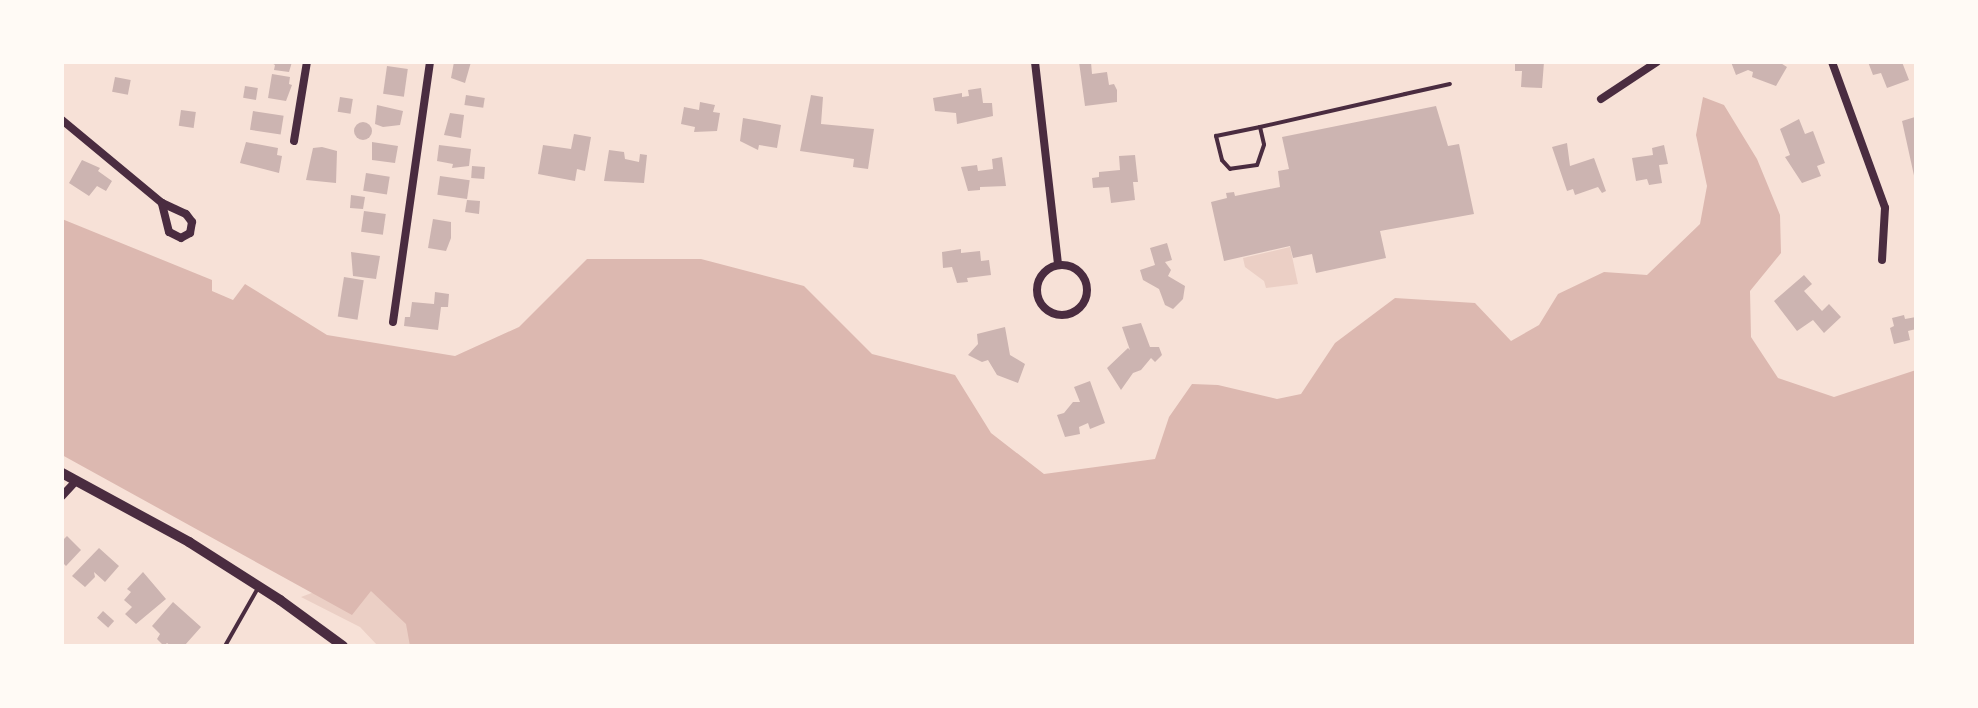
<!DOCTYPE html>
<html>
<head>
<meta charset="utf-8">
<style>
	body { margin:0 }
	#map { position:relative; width:1978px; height:708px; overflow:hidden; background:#f7e1d7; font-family:"Fira Sans",sans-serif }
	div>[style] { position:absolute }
	.green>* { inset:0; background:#ebcfc5 }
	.water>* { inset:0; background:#dcb8b0 }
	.building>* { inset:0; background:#ccb4b1; transform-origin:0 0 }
	.round { border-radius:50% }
	.service>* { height:4px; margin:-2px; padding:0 2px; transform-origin:2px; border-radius:2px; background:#4a2c40 }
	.minor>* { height:8px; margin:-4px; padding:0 4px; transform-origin:4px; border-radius:4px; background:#4a2c40 }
	.minor>.ring { margin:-4px; padding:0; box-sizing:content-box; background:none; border:8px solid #4a2c40; border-radius:50% }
	.tertiary>* { height:10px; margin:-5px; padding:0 5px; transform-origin:5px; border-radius:5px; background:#4a2c40 }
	span { translate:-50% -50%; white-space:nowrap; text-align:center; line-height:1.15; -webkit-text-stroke:8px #fffaf5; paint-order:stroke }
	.frame { position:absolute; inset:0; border:64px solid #fffaf5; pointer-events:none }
</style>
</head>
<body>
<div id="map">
	<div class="green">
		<div style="clip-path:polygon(1290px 247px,1298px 284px,1266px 288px,1264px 281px,1245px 267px,1243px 258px)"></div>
		<div style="clip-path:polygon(375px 575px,437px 646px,378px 646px,360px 627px,301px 597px,349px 579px)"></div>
	</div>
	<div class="water">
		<div style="clip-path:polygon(1703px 97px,1724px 105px,1757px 159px,1780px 215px,1781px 253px,1750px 291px,1751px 337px,1778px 378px,1834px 397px,1916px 370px,1916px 646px,410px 646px,406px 624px,371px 591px,352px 615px,62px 455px,62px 219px,212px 280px,212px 291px,233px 300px,245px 284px,327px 335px,455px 356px,519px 327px,587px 259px,701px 259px,804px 286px,872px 354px,955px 375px,991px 433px,1044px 474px,1155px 459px,1169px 417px,1192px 384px,1218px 385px,1277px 399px,1301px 394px,1335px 343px,1395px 298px,1475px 303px,1511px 341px,1539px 325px,1558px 294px,1604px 272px,1647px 275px,1700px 224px,1707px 186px,1696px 135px)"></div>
	</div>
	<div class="building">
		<div style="clip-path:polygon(270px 62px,292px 62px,289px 72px,274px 70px,275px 65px)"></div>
		<div style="clip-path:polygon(454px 62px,471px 62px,465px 83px,451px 78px)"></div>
		<div style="clip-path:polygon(1079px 62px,1091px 62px,1092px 74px,1107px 72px,1109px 85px,1114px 84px,1117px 90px,1117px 102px,1085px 106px)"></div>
		<div style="clip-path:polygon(1515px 62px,1544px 62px,1542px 88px,1521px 87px,1522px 71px,1515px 71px)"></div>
		<div style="clip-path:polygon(1731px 62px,1779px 62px,1787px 67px,1776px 86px,1752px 77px,1753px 72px,1748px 70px,1736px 75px)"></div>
		<div style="clip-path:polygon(1868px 62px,1902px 62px,1909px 80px,1887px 88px,1881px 73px,1873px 75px)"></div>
		<div style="left:387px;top:66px;width:21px;height:28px;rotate:8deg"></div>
		<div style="clip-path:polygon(272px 74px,290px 77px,289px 84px,292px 85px,286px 101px,268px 98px)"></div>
		<div style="left:115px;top:77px;width:16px;height:15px;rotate:11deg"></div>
		<div style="left:245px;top:86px;width:13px;height:12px;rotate:9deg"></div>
		<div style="clip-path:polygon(981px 88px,983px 103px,992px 103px,993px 116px,957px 124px,956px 113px,935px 111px,933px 98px,962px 93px,962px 97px,969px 96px,968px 90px)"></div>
		<div style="left:466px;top:95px;width:19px;height:10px;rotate:9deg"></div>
		<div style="clip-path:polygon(811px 95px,823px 97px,821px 124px,874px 129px,868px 169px,853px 167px,854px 159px,800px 151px)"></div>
		<div style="left:340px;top:97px;width:13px;height:15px;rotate:9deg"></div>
		<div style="clip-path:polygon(700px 102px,715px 105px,713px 112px,720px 113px,717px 131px,694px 132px,695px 127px,681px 124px,684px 107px,699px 110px)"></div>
		<div style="clip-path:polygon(377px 105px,403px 111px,400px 125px,383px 127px,375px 124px)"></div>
		<div style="clip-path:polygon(1436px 106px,1448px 146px,1459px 144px,1474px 214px,1380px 231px,1386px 258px,1316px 273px,1312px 254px,1293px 258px,1290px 246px,1224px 261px,1211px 202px,1227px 198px,1226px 193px,1234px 192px,1235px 196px,1280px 187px,1278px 171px,1289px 169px,1282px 137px)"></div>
		<div style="left:181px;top:110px;width:15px;height:16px;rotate:8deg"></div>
		<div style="left:253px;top:111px;width:31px;height:19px;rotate:9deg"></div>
		<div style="clip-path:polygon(450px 113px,464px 115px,461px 138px,444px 135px)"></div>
		<div style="clip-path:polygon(1915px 117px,1916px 123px,1915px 180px,1902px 121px)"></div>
		<div style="clip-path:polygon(743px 118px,781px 125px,777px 148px,759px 145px,758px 150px,740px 141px)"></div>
		<div style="clip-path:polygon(1799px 119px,1805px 134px,1813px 131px,1825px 163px,1817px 166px,1821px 176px,1802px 183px,1785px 157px,1790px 155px,1780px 129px)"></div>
		<div class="round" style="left:354px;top:122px;width:18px;height:18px"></div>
		<div style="clip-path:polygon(574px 134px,591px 137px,585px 171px,577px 169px,575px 181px,538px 174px,543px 145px,571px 149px)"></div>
		<div style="clip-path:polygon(246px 142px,278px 148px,277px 155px,282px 156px,279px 173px,240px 163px)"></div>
		<div style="clip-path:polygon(372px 142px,398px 146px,395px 163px,372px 160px)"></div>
		<div style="clip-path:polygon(1567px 143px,1570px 166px,1594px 158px,1606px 191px,1602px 193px,1598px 187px,1575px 195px,1573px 189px,1567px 191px,1552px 147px)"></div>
		<div style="clip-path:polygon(439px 145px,471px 149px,469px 166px,452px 168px,453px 164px,437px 161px)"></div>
		<div style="clip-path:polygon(1664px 145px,1668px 164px,1659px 165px,1662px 183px,1649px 185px,1647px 179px,1636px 181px,1632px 158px,1653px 155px,1652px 148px)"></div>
		<div style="clip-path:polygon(322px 147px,337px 151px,336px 183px,306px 180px,313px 148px)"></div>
		<div style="clip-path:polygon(609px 150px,624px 152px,625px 159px,639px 162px,640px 154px,647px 155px,644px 183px,604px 181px)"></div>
		<div style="clip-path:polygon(1135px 155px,1138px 182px,1133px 182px,1135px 200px,1111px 203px,1109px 187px,1093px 188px,1092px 178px,1099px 177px,1099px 172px,1120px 170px,1119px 156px)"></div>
		<div style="clip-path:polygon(1002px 157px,1006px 186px,980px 187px,980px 190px,968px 191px,961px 167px,977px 165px,978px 171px,993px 169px,992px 159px)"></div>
		<div style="clip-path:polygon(82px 160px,100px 168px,98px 171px,112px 181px,106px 191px,97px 186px,89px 196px,69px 183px)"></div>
		<div style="left:472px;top:166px;width:13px;height:12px;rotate:4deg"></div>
		<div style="left:366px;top:173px;width:24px;height:18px;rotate:9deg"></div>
		<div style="left:440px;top:176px;width:30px;height:19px;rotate:8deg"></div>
		<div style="clip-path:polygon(351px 195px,365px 197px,363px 209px,350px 208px)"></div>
		<div style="clip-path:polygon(467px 200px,480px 201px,479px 214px,465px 212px)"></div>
		<div style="left:364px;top:211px;width:22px;height:21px;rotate:8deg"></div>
		<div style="clip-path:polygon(433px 219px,451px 222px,451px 238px,446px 251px,428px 248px)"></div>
		<div style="clip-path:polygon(1167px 243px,1172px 260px,1165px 262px,1171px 270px,1168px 276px,1185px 286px,1183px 299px,1173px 309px,1165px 305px,1159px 289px,1143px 280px,1140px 270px,1155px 265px,1150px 248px)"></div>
		<div style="clip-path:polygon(961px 249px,961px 253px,980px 251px,981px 261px,989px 260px,991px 275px,967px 278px,968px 282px,957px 283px,952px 267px,943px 268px,942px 252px)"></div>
		<div style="clip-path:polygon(351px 252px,380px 256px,376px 279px,353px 276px)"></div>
		<div style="clip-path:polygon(1804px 275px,1812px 284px,1804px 291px,1822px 311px,1829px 304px,1841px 317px,1824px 333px,1813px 320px,1797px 331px,1774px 301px)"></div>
		<div style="left:344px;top:277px;width:20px;height:40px;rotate:9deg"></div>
		<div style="clip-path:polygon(435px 292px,449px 294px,448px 307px,441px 307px,438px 330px,404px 326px,405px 317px,410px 317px,412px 302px,434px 304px)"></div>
		<div style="clip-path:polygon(1904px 315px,1905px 319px,1916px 317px,1916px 329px,1908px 331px,1910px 340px,1894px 344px,1890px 328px,1894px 326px,1892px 318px)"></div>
		<div style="clip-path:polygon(1141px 323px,1150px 347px,1159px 347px,1162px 355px,1155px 362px,1151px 358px,1141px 370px,1133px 373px,1121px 390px,1107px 368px,1128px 348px,1130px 350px,1122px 327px)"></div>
		<div style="clip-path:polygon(1005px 327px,1010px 355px,1025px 364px,1018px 383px,997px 375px,988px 360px,982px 362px,968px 355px,978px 344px,977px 334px)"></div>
		<div style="clip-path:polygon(1090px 381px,1105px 423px,1090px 429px,1088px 423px,1079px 427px,1080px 434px,1065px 437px,1057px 415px,1064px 413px,1073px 402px,1080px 402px,1074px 387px)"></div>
		<div style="clip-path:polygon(67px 536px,81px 550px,66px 566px,62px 562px,62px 541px)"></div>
		<div style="clip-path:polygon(99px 548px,119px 566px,105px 582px,94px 572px,95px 577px,85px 587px,72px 576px)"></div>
		<div style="clip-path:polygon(143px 572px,166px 599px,136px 624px,125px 614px,132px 607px,124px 600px,131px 592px,127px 589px)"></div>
		<div style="clip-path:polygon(173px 602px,201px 627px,185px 645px,171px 646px,167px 643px,164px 646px,157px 639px,160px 634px,152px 626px)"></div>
		<div style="left:103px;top:611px;width:15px;height:9px;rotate:42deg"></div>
	</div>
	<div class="service">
		<div style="left:1260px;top:127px;width:18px;rotate:77deg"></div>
		<div style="left:1264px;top:145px;width:21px;rotate:109deg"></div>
		<div style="left:1257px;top:165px;width:27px;rotate:172deg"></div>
		<div style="left:1230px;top:169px;width:12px;rotate:-132deg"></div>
		<div style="left:1222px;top:160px;width:25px;rotate:-104deg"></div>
		<div style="left:1216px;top:136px;width:45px;rotate:-11.6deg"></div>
		<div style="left:1260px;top:127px;width:149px;rotate:-12.8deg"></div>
		<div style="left:1405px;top:94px;width:46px;rotate:-12.5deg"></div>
		<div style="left:225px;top:646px;width:67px;rotate:-60.4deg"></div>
	</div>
	<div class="minor">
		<div style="left:1035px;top:62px;width:204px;rotate:83.5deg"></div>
		<div style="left:1832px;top:62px;width:155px;rotate:70deg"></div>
		<div style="left:1885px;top:208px;width:52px;rotate:93.3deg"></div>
		<div style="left:1601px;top:99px;width:67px;rotate:-33.5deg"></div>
		<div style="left:62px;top:120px;width:130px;rotate:39.7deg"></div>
		<div style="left:162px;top:203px;width:26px;rotate:25deg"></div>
		<div style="left:186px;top:214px;width:10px;rotate:53deg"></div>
		<div style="left:192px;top:222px;width:11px;rotate:100deg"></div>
		<div style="left:190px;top:233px;width:10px;rotate:151deg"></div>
		<div style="left:181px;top:238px;width:13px;rotate:-153deg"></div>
		<div style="left:169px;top:232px;width:30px;rotate:-104deg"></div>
		<div style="left:294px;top:141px;width:80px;rotate:-80.7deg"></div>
		<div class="ring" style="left:1037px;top:265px;width:42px;height:42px"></div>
		<div style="left:393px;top:322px;width:263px;rotate:-81.9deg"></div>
		<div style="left:62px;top:496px;width:21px;rotate:-47deg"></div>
	</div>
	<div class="tertiary">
		<div style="left:62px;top:473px;width:145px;rotate:28.5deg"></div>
		<div style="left:189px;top:542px;width:108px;rotate:32.5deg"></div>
		<div style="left:280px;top:600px;width:78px;rotate:36.1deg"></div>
	</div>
	<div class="frame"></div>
</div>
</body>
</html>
